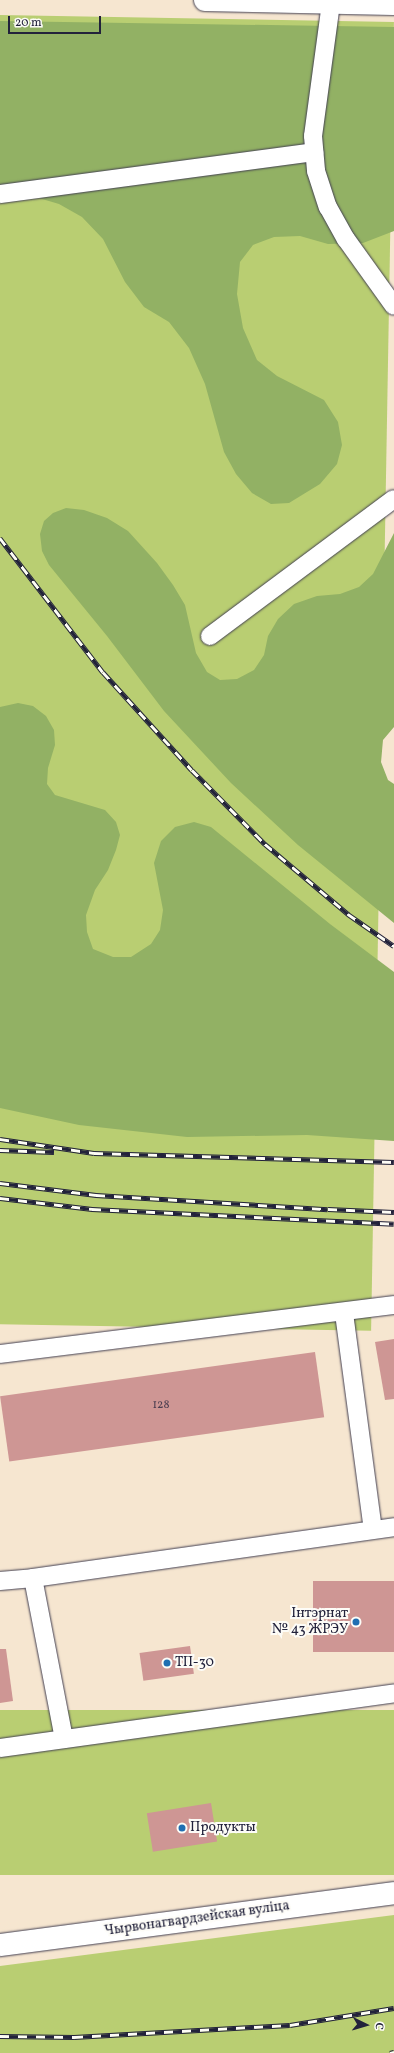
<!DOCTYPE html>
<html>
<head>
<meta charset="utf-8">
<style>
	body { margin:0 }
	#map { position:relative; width:394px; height:2053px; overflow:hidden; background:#f6e6d0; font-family:Vollkorn,serif }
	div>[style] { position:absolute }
	.green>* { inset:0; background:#b9ce72; transform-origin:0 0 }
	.forest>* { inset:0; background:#92b164 }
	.building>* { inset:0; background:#ce9694; transform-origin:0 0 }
	.roads { filter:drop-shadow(0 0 1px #423f51) drop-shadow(0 0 1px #423f51) }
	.lane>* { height:18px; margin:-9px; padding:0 9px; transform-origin:9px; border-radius:9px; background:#fff }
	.street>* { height:22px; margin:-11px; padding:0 11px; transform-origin:11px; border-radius:11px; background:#fff }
	.rail>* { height:4.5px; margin-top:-2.25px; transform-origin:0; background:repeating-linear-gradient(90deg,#fdfcf7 0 9px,#22223b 0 18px); box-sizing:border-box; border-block:1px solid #22223b }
	.dots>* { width:11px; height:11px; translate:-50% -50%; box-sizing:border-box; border:2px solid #fdfcf7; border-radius:50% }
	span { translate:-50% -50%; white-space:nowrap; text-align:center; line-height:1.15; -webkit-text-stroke:4px #fdfcf7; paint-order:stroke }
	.number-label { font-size:12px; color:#4d3f51 }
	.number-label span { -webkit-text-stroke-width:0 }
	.poi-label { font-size:14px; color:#22223b }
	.right { translate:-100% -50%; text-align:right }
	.left { translate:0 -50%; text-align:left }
	.street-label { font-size:14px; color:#22223b }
	.north { position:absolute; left:346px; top:2005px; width:40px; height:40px; -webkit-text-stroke:3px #fdfcf7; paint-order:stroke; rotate:95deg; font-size:11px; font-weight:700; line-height:16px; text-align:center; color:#22223b }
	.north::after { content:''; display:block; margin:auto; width:14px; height:18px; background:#22223b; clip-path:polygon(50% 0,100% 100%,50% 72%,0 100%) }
	.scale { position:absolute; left:8px; top:16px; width:93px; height:18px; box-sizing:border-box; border:2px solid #22223b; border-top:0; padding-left:5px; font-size:12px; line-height:14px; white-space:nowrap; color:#22223b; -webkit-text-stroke:3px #fdfcf7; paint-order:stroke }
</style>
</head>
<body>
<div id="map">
	<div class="green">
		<div style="left:0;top:15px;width:394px;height:1309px;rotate:1deg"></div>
		<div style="left:394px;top:1710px;width:165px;height:398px;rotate:90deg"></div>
		<div style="clip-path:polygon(394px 1915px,394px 2053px,0 2053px,0 1966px)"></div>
	</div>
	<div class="forest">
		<div style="clip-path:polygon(0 21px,394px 27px,394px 231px,363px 243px,328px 244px,300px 236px,274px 237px,253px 245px,240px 262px,237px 294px,243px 328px,257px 360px,277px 376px,324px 400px,338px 422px,342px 445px,337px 464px,320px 484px,289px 503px,271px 504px,252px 493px,236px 474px,224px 452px,205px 384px,189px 348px,169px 322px,144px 307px,125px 282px,103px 239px,82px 217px,59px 204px,32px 196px,0 191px)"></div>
		<div style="clip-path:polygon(66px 508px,84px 510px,107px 518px,128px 531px,157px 563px,173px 585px,185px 605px,196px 653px,207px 672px,220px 680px,237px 679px,254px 670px,264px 655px,268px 636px,278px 619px,294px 604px,317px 596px,340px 594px,359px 587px,373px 574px,394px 533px,394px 727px,383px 740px,381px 762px,388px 780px,394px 784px,394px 923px,298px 845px,231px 783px,164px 711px,107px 636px,49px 565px,42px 551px,40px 534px,44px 521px,53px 513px)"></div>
		<div style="clip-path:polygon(18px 703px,33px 706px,46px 716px,54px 730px,55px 745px,48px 768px,47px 784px,55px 795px,105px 810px,116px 822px,120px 835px,116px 850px,108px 870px,95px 890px,86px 915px,87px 932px,93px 949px,113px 957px,131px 957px,151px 944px,160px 930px,163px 910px,154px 863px,161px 841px,175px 827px,194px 822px,211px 827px,330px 924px,394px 972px,394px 1141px,307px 1135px,187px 1137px,79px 1125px,0 1108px,0 707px)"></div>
	</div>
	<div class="building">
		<div style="clip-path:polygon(394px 1339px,394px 1399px,385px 1400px,375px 1342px)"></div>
		<div style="left:315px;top:1352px;width:66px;height:318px;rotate:82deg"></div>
		<div style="left:394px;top:1581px;width:71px;height:81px;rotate:90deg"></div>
		<div style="left:190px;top:1646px;width:28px;height:51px;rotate:82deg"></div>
		<div style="clip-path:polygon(0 1649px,6px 1649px,13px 1701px,0 1703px)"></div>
		<div style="left:211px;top:1803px;width:39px;height:65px;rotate:81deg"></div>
	</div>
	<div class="roads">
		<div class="lane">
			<div style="left:331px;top:3px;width:134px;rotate:97.7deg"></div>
			<div style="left:313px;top:136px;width:35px;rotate:85deg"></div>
			<div style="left:316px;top:171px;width:38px;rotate:72deg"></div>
			<div style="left:328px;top:207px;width:37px;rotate:61deg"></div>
			<div style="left:346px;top:239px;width:82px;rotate:54.4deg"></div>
			<div style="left:0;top:194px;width:317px;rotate:-7.6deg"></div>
			<div style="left:210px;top:636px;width:229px;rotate:-36.7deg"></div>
			<div style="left:344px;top:1313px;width:218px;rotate:82.4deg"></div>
			<div style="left:0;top:1354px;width:397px;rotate:-7.1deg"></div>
			<div style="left:33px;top:1578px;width:164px;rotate:79.1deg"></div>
			<div style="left:0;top:1581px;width:33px;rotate:-5deg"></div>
			<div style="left:33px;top:1578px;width:365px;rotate:-8deg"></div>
			<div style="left:0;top:1748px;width:398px;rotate:-7.9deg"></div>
		</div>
		<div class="street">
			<div style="left:205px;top:0;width:189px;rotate:1.2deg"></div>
			<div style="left:0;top:1945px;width:397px;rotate:-7.5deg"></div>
		</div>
	</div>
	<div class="rail">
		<div style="left:0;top:538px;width:169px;rotate:52.5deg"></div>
		<div style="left:103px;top:672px;width:132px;rotate:47.8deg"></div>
		<div style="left:192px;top:770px;width:104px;rotate:45.4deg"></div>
		<div style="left:265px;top:844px;width:109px;rotate:40.1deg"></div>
		<div style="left:348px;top:914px;width:56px;rotate:34.8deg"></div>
		<div style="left:0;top:1139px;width:95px;rotate:8.5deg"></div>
		<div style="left:94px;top:1153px;width:300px;rotate:1.7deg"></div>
		<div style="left:0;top:1150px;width:54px;rotate:2.1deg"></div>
		<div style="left:0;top:1183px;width:97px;rotate:7.1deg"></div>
		<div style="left:96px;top:1195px;width:232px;rotate:3.5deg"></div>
		<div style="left:328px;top:1209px;width:66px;rotate:2.6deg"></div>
		<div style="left:0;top:1198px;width:93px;rotate:6.8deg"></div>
		<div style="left:92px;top:1209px;width:302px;rotate:2.8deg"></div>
		<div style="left:0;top:2036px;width:74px;rotate:0.8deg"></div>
		<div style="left:74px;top:2037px;width:216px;rotate:-3.2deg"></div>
		<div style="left:290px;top:2025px;width:105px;rotate:-9.3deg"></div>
		<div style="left:390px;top:2053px;width:4px;rotate:-14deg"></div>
	</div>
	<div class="dots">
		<div style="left:356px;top:1622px;background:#1f6fb2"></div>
		<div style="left:167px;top:1663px;background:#1f6fb2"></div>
		<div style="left:182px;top:1828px;background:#1f6fb2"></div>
	</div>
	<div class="number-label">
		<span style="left:161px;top:1406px">128</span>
	</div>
	<div class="poi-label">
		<span class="right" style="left:348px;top:1622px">Інтэрнат<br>№ 43 ЖРЭУ</span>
		<span class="left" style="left:175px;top:1663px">ТП-30</span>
		<span class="left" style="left:190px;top:1828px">Продукты</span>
	</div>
	<div class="street-label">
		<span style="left:197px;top:1919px;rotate:-8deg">Чырвонагвардзейская вуліца</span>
	</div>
	<div class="north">С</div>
	<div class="scale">20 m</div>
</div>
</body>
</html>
